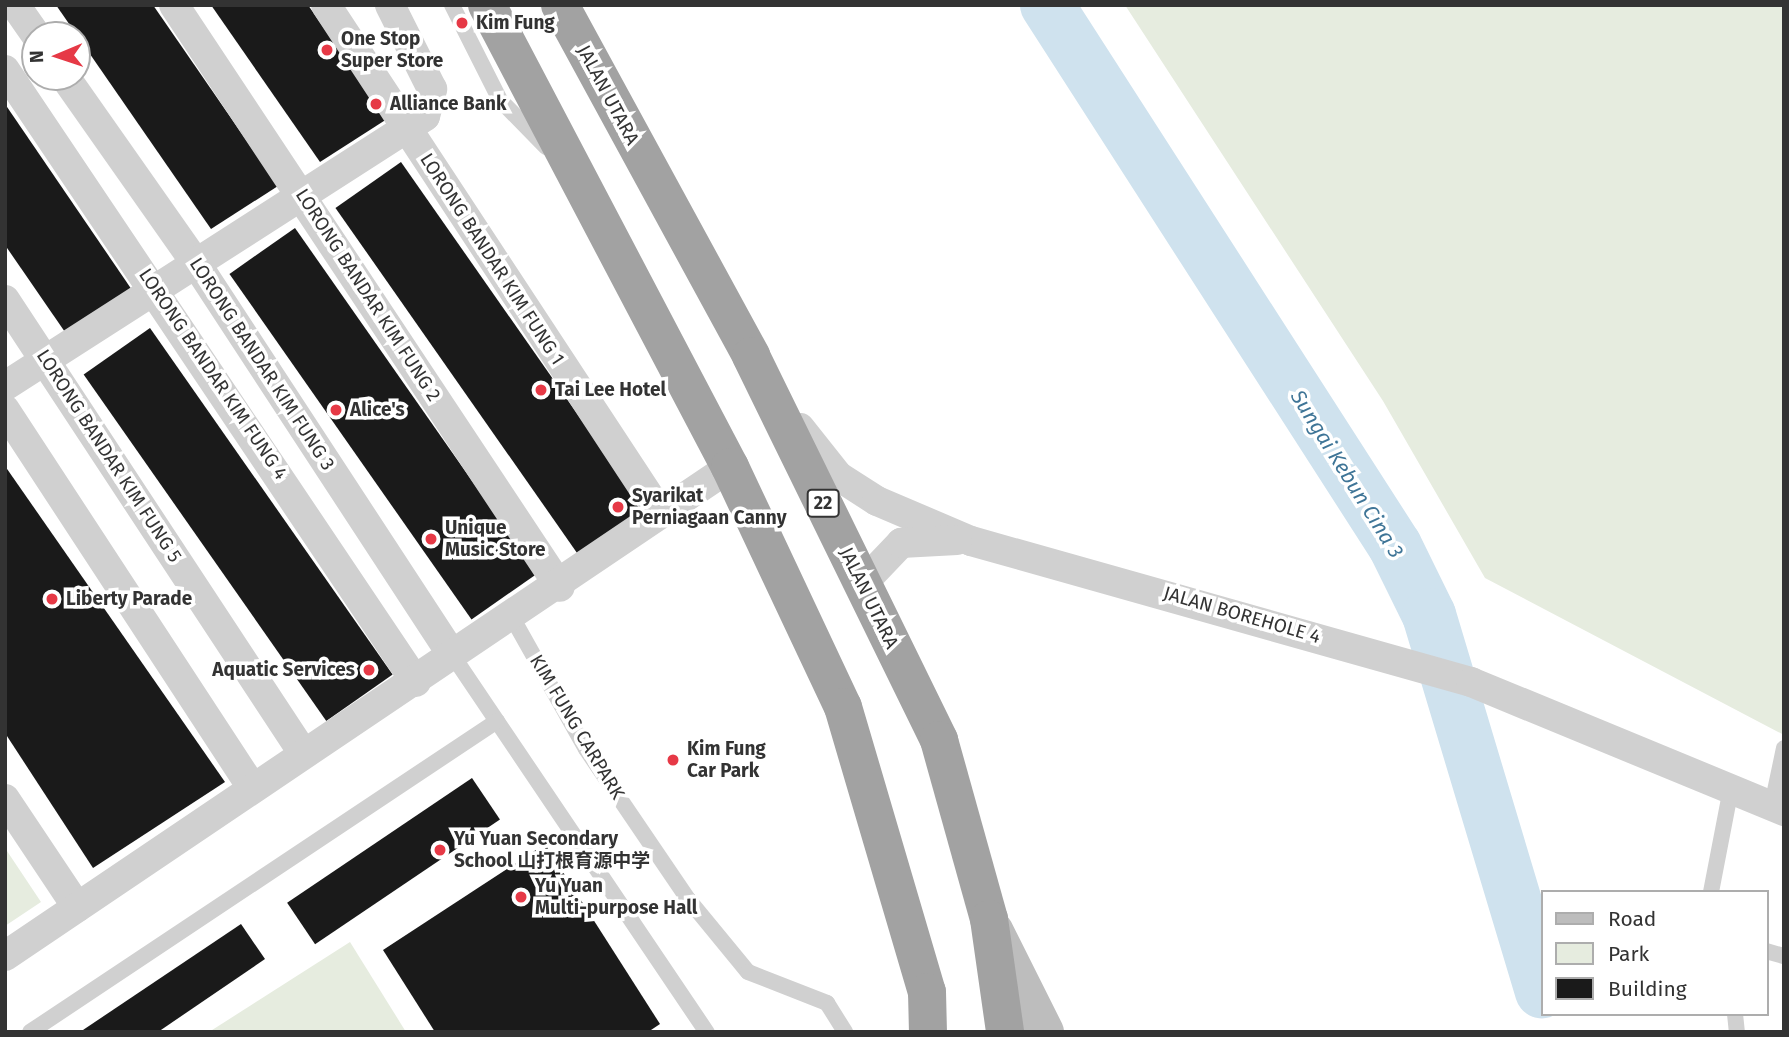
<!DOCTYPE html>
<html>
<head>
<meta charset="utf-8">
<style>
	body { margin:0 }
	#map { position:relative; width:1789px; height:1037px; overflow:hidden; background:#fff; font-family:"Fira Sans","Noto Sans SC",sans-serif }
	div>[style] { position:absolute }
	.green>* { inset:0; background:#e6ecdf }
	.river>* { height:54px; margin:-27px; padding:0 27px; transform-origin:27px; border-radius:27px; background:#cfe2ee }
	.building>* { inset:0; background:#1a1a1a; transform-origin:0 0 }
	.service>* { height:16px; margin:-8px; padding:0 8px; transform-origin:8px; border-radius:8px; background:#d0d0d0 }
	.minor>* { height:30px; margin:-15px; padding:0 15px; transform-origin:15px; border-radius:15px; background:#d0d0d0 }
	.secondary>* { height:38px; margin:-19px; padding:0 19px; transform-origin:19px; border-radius:19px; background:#bdbdbd }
	.trunk>* { height:38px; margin:-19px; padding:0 19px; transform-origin:19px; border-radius:19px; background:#a2a2a2 }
	.dots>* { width:19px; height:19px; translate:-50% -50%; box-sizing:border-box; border:4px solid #fff; border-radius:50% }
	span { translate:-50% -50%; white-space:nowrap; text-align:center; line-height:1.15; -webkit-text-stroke:7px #fff; paint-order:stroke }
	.shield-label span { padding:2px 5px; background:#fff; border:2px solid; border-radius:5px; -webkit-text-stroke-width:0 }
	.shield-label { font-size:18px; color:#333; font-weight:700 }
	.poi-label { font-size:19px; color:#333; font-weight:700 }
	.left { translate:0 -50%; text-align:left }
	.right { translate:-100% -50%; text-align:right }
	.street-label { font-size:19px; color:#333 }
	.water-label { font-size:21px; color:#3f7597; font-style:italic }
	.frame { position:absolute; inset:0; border:7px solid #333; pointer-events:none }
	.legend { position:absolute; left:1541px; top:890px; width:228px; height:126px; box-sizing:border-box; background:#fff; border:2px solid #adadad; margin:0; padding:9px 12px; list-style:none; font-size:21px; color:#333 }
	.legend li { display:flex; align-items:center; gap:14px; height:35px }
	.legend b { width:35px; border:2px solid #adadad }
	.north { position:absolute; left:21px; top:21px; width:70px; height:70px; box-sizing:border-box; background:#fff; border:2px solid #adadad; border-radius:50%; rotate:268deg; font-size:19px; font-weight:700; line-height:28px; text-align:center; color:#333 }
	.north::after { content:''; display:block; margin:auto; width:24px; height:32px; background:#e63946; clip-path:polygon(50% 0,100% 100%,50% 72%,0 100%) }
</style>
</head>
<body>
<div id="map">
	<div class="green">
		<div style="clip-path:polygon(1125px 5px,1784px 5px,1784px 735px,1485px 578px,1383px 401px)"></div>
		<div style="clip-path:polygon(5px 848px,41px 902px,5px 926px)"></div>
		<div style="clip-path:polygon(350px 942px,406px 1032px,209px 1032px)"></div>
	</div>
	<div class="river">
		<div style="left:1047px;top:5px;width:643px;rotate:57.25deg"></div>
		<div style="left:1395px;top:546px;width:77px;rotate:63.8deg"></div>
		<div style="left:1429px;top:615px;width:393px;rotate:73.3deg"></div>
	</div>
	<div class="building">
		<div style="clip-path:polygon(56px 5px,153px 5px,278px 186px,211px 229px)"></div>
		<div style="clip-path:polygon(211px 5px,308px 5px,387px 119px,320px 162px)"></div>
		<div style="clip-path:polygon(5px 104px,132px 290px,67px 335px,5px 245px)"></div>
		<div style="left:401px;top:162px;width:423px;height:80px;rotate:55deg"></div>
		<div style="left:295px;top:228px;width:422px;height:80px;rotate:55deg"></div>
		<div style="left:150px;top:328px;width:423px;height:81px;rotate:55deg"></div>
		<div style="clip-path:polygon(5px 466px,225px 782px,93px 868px,5px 733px)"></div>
		<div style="left:472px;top:778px;width:50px;height:223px;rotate:56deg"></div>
		<div style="clip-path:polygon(545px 844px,660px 1024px,648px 1032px,435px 1032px,383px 950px)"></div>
		<div style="clip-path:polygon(241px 924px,265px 959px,158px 1032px,80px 1032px)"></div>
	</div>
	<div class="service">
		<div style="left:452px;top:5px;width:106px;rotate:63.2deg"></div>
		<div style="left:500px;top:100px;width:66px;rotate:45.6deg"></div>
		<div style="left:513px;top:619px;width:149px;rotate:60.7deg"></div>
		<div style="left:586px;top:749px;width:181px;rotate:55.8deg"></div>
		<div style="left:688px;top:899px;width:94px;rotate:50.6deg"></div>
		<div style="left:748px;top:972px;width:85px;rotate:21.4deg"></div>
		<div style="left:827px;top:1003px;width:34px;rotate:58deg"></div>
		<div style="left:453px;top:656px;width:454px;rotate:56deg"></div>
		<div style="left:1772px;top:805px;width:58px;rotate:-78.1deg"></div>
		<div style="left:1711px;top:892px;width:106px;rotate:-79.1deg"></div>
		<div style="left:1766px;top:951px;width:19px;rotate:16deg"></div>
		<div style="left:1735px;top:1014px;width:18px;rotate:84deg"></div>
		<div style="left:30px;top:1032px;width:561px;rotate:-33.66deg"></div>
	</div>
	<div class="minor">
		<div style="left:15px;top:5px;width:37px;rotate:55deg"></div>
		<div style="left:174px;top:5px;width:698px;rotate:56.45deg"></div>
		<div style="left:326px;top:5px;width:608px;rotate:56.68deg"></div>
		<div style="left:5px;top:70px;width:737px;rotate:56.12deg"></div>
		<div style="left:65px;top:77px;width:230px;rotate:54.9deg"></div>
		<div style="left:197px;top:265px;width:467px;rotate:56.8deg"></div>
		<div style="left:5px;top:300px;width:542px;rotate:56.66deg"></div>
		<div style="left:5px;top:386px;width:499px;rotate:-32.7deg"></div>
		<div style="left:425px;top:116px;width:28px;rotate:-75deg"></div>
		<div style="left:432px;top:89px;width:94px;rotate:-116.6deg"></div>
		<div style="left:5px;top:410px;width:452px;rotate:56.8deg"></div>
		<div style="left:800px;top:428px;width:61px;rotate:51.6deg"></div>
		<div style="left:838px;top:476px;width:46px;rotate:32.7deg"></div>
		<div style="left:877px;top:501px;width:102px;rotate:23.1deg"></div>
		<div style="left:971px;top:541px;width:520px;rotate:15.75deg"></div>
		<div style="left:1471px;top:682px;width:339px;rotate:22.4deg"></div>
		<div style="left:862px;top:584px;width:57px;rotate:-46.4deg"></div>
		<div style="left:901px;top:543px;width:56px;rotate:-3.1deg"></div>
		<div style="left:5px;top:799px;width:130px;rotate:56.3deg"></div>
		<div style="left:5px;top:956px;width:874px;rotate:-34deg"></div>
	</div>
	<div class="secondary">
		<div style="left:994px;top:930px;width:114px;rotate:63.4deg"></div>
	</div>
	<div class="trunk">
		<div style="left:487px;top:5px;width:522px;rotate:62.26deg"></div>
		<div style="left:730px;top:467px;width:265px;rotate:64.8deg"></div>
		<div style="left:843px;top:707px;width:297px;rotate:73.6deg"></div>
		<div style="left:927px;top:992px;width:40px;rotate:88.6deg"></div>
		<div style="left:560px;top:5px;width:400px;rotate:61.4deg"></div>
		<div style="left:751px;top:356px;width:428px;rotate:63.9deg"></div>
		<div style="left:939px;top:740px;width:186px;rotate:74.4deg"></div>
		<div style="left:989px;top:919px;width:114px;rotate:81.9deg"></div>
	</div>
	<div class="dots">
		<div style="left:462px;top:23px;background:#e63946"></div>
		<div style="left:327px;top:50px;background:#e63946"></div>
		<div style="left:376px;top:104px;background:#e63946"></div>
		<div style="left:541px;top:390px;background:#e63946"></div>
		<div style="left:336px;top:410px;background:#e63946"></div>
		<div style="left:618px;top:507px;background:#e63946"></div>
		<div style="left:431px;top:539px;background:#e63946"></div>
		<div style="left:52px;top:599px;background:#e63946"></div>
		<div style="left:369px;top:670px;background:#e63946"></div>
		<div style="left:673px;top:760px;background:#e63946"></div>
		<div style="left:440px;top:850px;background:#e63946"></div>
		<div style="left:521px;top:897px;background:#e63946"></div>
	</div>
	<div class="shield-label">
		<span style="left:823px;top:503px">22</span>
	</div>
	<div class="poi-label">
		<span class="left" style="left:476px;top:23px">Kim Fung</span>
		<span class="left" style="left:341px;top:50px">One Stop<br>Super Store</span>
		<span class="left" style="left:390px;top:104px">Alliance Bank</span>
		<span class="left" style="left:555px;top:390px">Tai Lee Hotel</span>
		<span class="left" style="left:350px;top:410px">Alice's</span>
		<span class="left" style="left:632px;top:507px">Syarikat<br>Perniagaan Canny</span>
		<span class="left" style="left:445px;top:539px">Unique<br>Music Store</span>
		<span class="left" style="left:66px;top:599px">Liberty Parade</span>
		<span class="right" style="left:355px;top:670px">Aquatic Services</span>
		<span class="left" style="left:687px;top:760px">Kim Fung<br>Car Park</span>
		<span class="left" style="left:454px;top:850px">Yu Yuan Secondary<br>School 山打根育源中学</span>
		<span class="left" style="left:535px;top:897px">Yu Yuan<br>Multi-purpose Hall</span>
	</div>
	<div class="street-label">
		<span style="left:608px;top:95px;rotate:62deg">JALAN UTARA</span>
		<span style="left:492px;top:259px;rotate:57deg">LORONG BANDAR KIM FUNG 1</span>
		<span style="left:368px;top:295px;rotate:57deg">LORONG BANDAR KIM FUNG 2</span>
		<span style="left:262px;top:364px;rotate:57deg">LORONG BANDAR KIM FUNG 3</span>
		<span style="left:213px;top:374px;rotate:56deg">LORONG BANDAR KIM FUNG 4</span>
		<span style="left:109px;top:456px;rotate:57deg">LORONG BANDAR KIM FUNG 5</span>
		<span style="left:869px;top:598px;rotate:64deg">JALAN UTARA</span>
		<span style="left:1242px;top:615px;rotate:16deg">JALAN BOREHOLE 4</span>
		<span style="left:577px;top:727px;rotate:59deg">KIM FUNG CARPARK</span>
	</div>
	<div class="water-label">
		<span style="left:1347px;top:474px;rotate:58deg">Sungai Kebun Cina 3</span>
	</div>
	<div class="frame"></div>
	<ul class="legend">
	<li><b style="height:9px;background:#bdbdbd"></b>Road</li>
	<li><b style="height:19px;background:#e6ecdf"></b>Park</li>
	<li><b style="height:19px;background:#1a1a1a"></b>Building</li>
	</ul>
	<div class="north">N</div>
</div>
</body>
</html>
